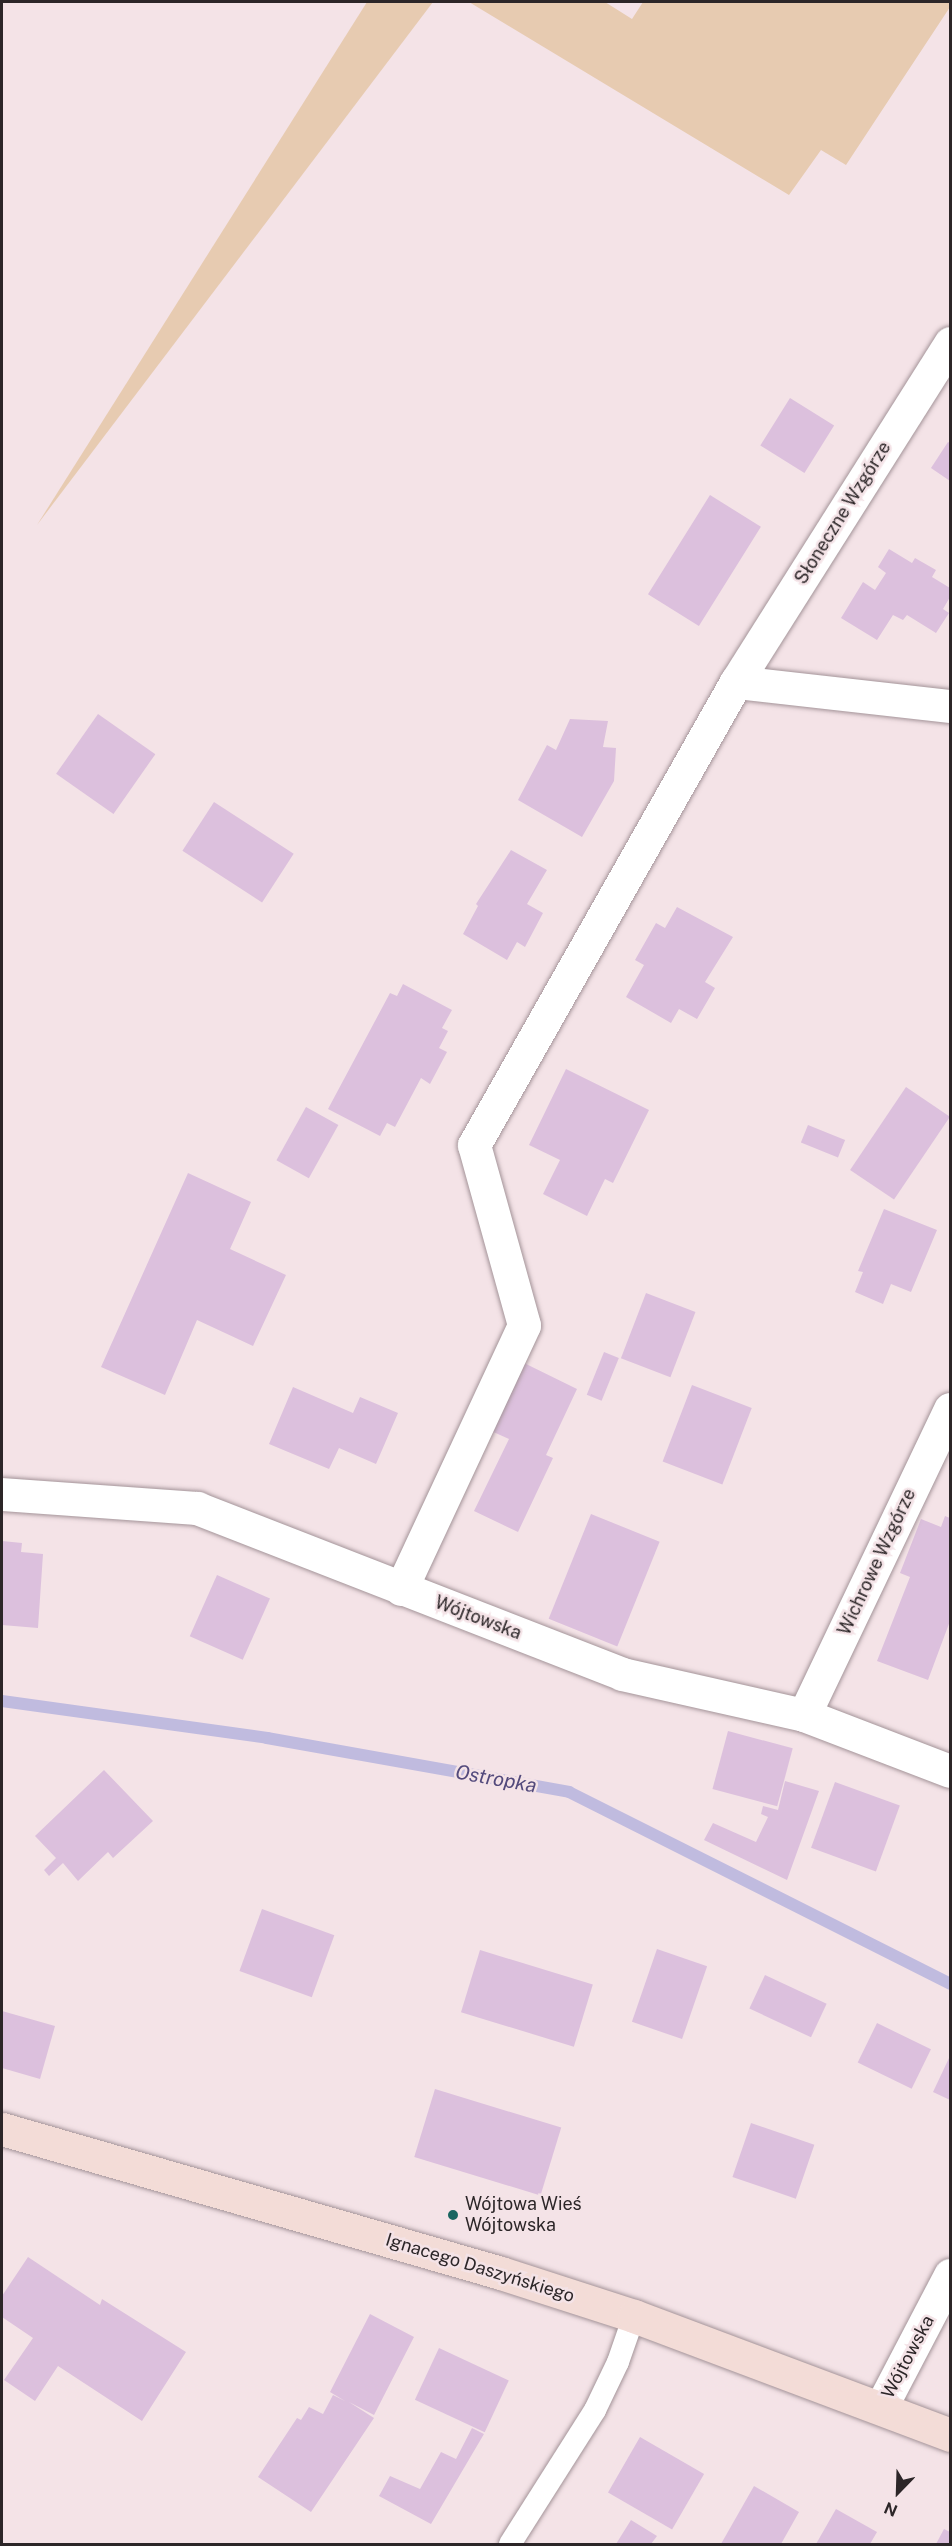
<!DOCTYPE html>
<html>
<head>
<meta charset="utf-8">
<style>
	body { margin:0 }
	#map { position:relative; width:952px; height:2546px; overflow:hidden; background:#f4e3e7; font-family:"Public Sans",sans-serif }
	div>[style] { position:absolute }
	.green>* { inset:0; background:#e7cbb1 }
	.stream>* { height:12px; margin:-6px; padding:0 6px; transform-origin:6px; border-radius:6px; background:#c0bbdf }
	.building>* { inset:0; background:#dcc0dd; transform-origin:0 0 }
	.roads { filter:drop-shadow(0 0 2px #a49499) drop-shadow(0 0 2px #a49499) }
	.service>* { height:22px; margin:-11px; padding:0 11px; transform-origin:11px; border-radius:11px; background:#fff }
	.minor>* { height:33px; margin:-16.5px; padding:0 16.5px; transform-origin:16.5px; border-radius:16.5px; background:#fff }
	.secondary>* { height:33px; margin:-16.5px; padding:0 16.5px; transform-origin:16.5px; border-radius:16.5px; background:#f3dcd7 }
	.dots>* { width:16px; height:16px; translate:-50% -50%; box-sizing:border-box; border:3px solid #f4e3e7; border-radius:50% }
	span { translate:-50% -50%; white-space:nowrap; text-align:center; line-height:1.15; -webkit-text-stroke:5px #f4e3e7; paint-order:stroke }
	.street-label { font-size:18px; color:#2c2628 }
	.poi-label { font-size:18px; color:#2c2628 }
	.left { translate:0 -50%; text-align:left }
	.water-label { font-size:20px; color:#534a7c; font-style:italic }
	.frame { position:absolute; inset:0; border:3px solid #2c2628; pointer-events:none }
	.north { position:absolute; left:868px; top:2462px; width:60px; height:60px; -webkit-text-stroke:4px #f4e3e7; paint-order:stroke; rotate:203deg; font-size:16px; font-weight:700; line-height:24px; text-align:center; color:#2c2628 }
	.north::after { content:''; display:block; margin:auto; width:21px; height:27px; background:#2c2628; clip-path:polygon(50% 0,100% 100%,50% 72%,0 100%) }
</style>
</head>
<body>
<div id="map">
	<div class="green">
		<div style="clip-path:polygon(367px 2px,433px 2px,37px 525px)"></div>
		<div style="clip-path:polygon(469px 2px,605px 2px,632px 19px,643px 2px,950px 2px,950px 7px,846px 165px,821px 150px,789px 195px)"></div>
	</div>
	<div class="stream">
		<div style="left:2px;top:1701px;width:268px;rotate:7.9deg"></div>
		<div style="left:267px;top:1738px;width:307px;rotate:10.1deg"></div>
		<div style="left:569px;top:1792px;width:427px;rotate:26.7deg"></div>
	</div>
	<div class="building">
		<div style="left:790px;top:398px;width:52px;height:56px;rotate:32deg"></div>
		<div style="clip-path:polygon(948px 442px,950px 443px,950px 481px,931px 468px)"></div>
		<div style="left:710px;top:495px;width:60px;height:117px;rotate:32deg"></div>
		<div style="clip-path:polygon(889px 549px,912px 563px,915px 558px,936px 570px,932px 577px,950px 588px,950px 597px,943px 609px,949px 613px,936px 633px,907px 615px,903px 620px,893px 615px,877px 640px,841px 618px,863px 582px,875px 590px,886px 573px,878px 567px)"></div>
		<div style="left:98px;top:714px;width:70px;height:73px;rotate:35deg"></div>
		<div style="clip-path:polygon(570px 719px,608px 721px,603px 747px,616px 748px,614px 781px,582px 837px,518px 800px,547px 745px,556px 750px)"></div>
		<div style="left:214px;top:802px;width:95px;height:58px;rotate:33deg"></div>
		<div style="clip-path:polygon(511px 850px,547px 870px,527px 904px,543px 913px,525px 947px,517px 942px,507px 960px,463px 934px,478px 906px,476px 904px)"></div>
		<div style="clip-path:polygon(677px 907px,733px 937px,705px 982px,715px 988px,697px 1019px,679px 1009px,671px 1023px,626px 997px,644px 965px,635px 960px,656px 923px,665px 928px)"></div>
		<div style="clip-path:polygon(403px 984px,452px 1010px,442px 1028px,448px 1031px,439px 1048px,447px 1052px,430px 1084px,421px 1078px,395px 1127px,387px 1123px,380px 1136px,328px 1109px,390px 993px,397px 996px)"></div>
		<div style="clip-path:polygon(566px 1069px,649px 1110px,613px 1183px,605px 1179px,587px 1216px,543px 1194px,560px 1160px,529px 1145px)"></div>
		<div style="left:906px;top:1087px;width:53px;height:100px;rotate:34deg"></div>
		<div style="left:306px;top:1107px;width:37px;height:61px;rotate:29deg"></div>
		<div style="left:808px;top:1125px;width:40px;height:19px;rotate:22deg"></div>
		<div style="clip-path:polygon(188px 1173px,251px 1202px,230px 1249px,286px 1275px,253px 1346px,197px 1320px,165px 1395px,101px 1367px)"></div>
		<div style="clip-path:polygon(884px 1209px,937px 1230px,911px 1292px,891px 1284px,883px 1304px,855px 1292px,863px 1272px,858px 1271px)"></div>
		<div style="left:646px;top:1293px;width:53px;height:70px;rotate:21deg"></div>
		<div style="left:604px;top:1352px;width:16px;height:46px;rotate:22deg"></div>
		<div style="clip-path:polygon(522px 1362px,577px 1389px,546px 1455px,553px 1458px,518px 1532px,474px 1511px,509px 1439px,489px 1430px)"></div>
		<div style="left:692px;top:1385px;width:64px;height:82px;rotate:21deg"></div>
		<div style="clip-path:polygon(293px 1387px,353px 1413px,360px 1397px,398px 1413px,376px 1464px,339px 1448px,329px 1469px,269px 1444px)"></div>
		<div style="left:591px;top:1514px;width:74px;height:113px;rotate:22deg"></div>
		<div style="clip-path:polygon(945px 1516px,950px 1518px,950px 1621px,928px 1680px,877px 1661px,910px 1577px,900px 1573px,921px 1519px,941px 1527px)"></div>
		<div style="clip-path:polygon(2px 1541px,22px 1543px,21px 1552px,43px 1554px,38px 1628px,2px 1625px)"></div>
		<div style="left:217px;top:1575px;width:58px;height:67px;rotate:24deg"></div>
		<div style="left:728px;top:1731px;width:67px;height:60px;rotate:15deg"></div>
		<div style="clip-path:polygon(104px 1770px,153px 1821px,113px 1858px,108px 1852px,78px 1881px,63px 1863px,49px 1876px,44px 1870px,56px 1858px,35px 1836px)"></div>
		<div style="clip-path:polygon(785px 1781px,819px 1791px,787px 1880px,704px 1840px,713px 1823px,756px 1842px,768px 1817px,761px 1814px,763px 1806px,778px 1810px)"></div>
		<div style="left:835px;top:1782px;width:69px;height:70px;rotate:20deg"></div>
		<div style="left:262px;top:1909px;width:77px;height:66px;rotate:20deg"></div>
		<div style="left:657px;top:1949px;width:53px;height:77px;rotate:19deg"></div>
		<div style="left:480px;top:1950px;width:118px;height:65px;rotate:17deg"></div>
		<div style="left:765px;top:1975px;width:68px;height:37px;rotate:25deg"></div>
		<div style="clip-path:polygon(2px 2011px,55px 2026px,40px 2079px,2px 2068px)"></div>
		<div style="left:877px;top:2023px;width:60px;height:44px;rotate:26deg"></div>
		<div style="clip-path:polygon(950px 2056px,950px 2100px,933px 2092px)"></div>
		<div style="left:435px;top:2089px;width:132px;height:71px;rotate:17deg"></div>
		<div style="left:751px;top:2123px;width:67px;height:57px;rotate:19deg"></div>
		<div style="clip-path:polygon(28px 2257px,100px 2305px,102px 2299px,186px 2352px,142px 2421px,58px 2366px,35px 2401px,4px 2380px,33px 2338px,2px 2317px,2px 2296px)"></div>
		<div style="clip-path:polygon(370px 2314px,414px 2337px,374px 2415px,349px 2402px,374px 2418px,311px 2512px,258px 2477px,297px 2418px,301px 2420px,309px 2407px,323px 2414px,333px 2395px,345px 2401px,330px 2392px)"></div>
		<div style="left:439px;top:2348px;width:77px;height:57px;rotate:25deg"></div>
		<div style="clip-path:polygon(472px 2428px,484px 2434px,431px 2524px,379px 2496px,390px 2476px,420px 2489px,441px 2452px,456px 2459px)"></div>
		<div style="left:640px;top:2437px;width:74px;height:64px;rotate:30deg"></div>
		<div style="clip-path:polygon(754px 2486px,799px 2512px,781px 2544px,721px 2544px)"></div>
		<div style="clip-path:polygon(836px 2509px,877px 2532px,870px 2544px,816px 2544px)"></div>
		<div style="clip-path:polygon(631px 2520px,657px 2536px,651px 2544px,616px 2544px)"></div>
		<div style="clip-path:polygon(944px 2529px,950px 2532px,950px 2544px,936px 2544px)"></div>
	</div>
	<div class="roads">
		<div class="service">
			<div style="left:510px;top:2544px;width:159px;rotate:-57.6deg"></div>
			<div style="left:595px;top:2410px;width:53px;rotate:-64.4deg"></div>
			<div style="left:618px;top:2362px;width:49px;rotate:-70.8deg"></div>
		</div>
		<div class="minor">
			<div style="left:736px;top:682px;width:215px;rotate:6.4deg"></div>
			<div style="left:2px;top:1494px;width:196px;rotate:4.1deg"></div>
			<div style="left:197px;top:1508px;width:456px;rotate:21.3deg"></div>
			<div style="left:622px;top:1674px;width:187px;rotate:12.7deg"></div>
			<div style="left:804px;top:1715px;width:156px;rotate:21deg"></div>
			<div style="left:401px;top:1589px;width:291px;rotate:-65deg"></div>
			<div style="left:524px;top:1325px;width:187px;rotate:-105.5deg"></div>
			<div style="left:474px;top:1145px;width:532px;rotate:-60.5deg"></div>
			<div style="left:736px;top:682px;width:401px;rotate:-57.7deg"></div>
			<div style="left:804px;top:1715px;width:339px;rotate:-64.5deg"></div>
			<div style="left:881px;top:2407px;width:149px;rotate:-62.4deg"></div>
		</div>
		<div class="secondary">
			<div style="left:2px;top:2129px;width:519px;rotate:16.1deg"></div>
			<div style="left:501px;top:2273px;width:140px;rotate:17.9deg"></div>
			<div style="left:634px;top:2316px;width:338px;rotate:20.6deg"></div>
		</div>
	</div>
	<div class="dots">
		<div style="left:453px;top:2215px;background:#186560"></div>
	</div>
	<div class="street-label">
		<span style="left:843px;top:513px;rotate:-58deg">Słoneczne Wzgórze</span>
		<span style="left:877px;top:1562px;rotate:-65deg">Wichrowe Wzgórze</span>
		<span style="left:478px;top:1618px;rotate:21deg">Wójtowska</span>
		<span style="left:480px;top:2268px;rotate:17deg">Ignacego Daszyńskiego</span>
		<span style="left:908px;top:2357px;rotate:-62deg">Wójtowska</span>
	</div>
	<div class="poi-label">
		<span class="left" style="left:465px;top:2215px">Wójtowa Wieś<br>Wójtowska</span>
	</div>
	<div class="water-label">
		<span style="left:496px;top:1779px;rotate:10deg">Ostropka</span>
	</div>
	<div class="frame"></div>
	<div class="north">N</div>
</div>
</body>
</html>
